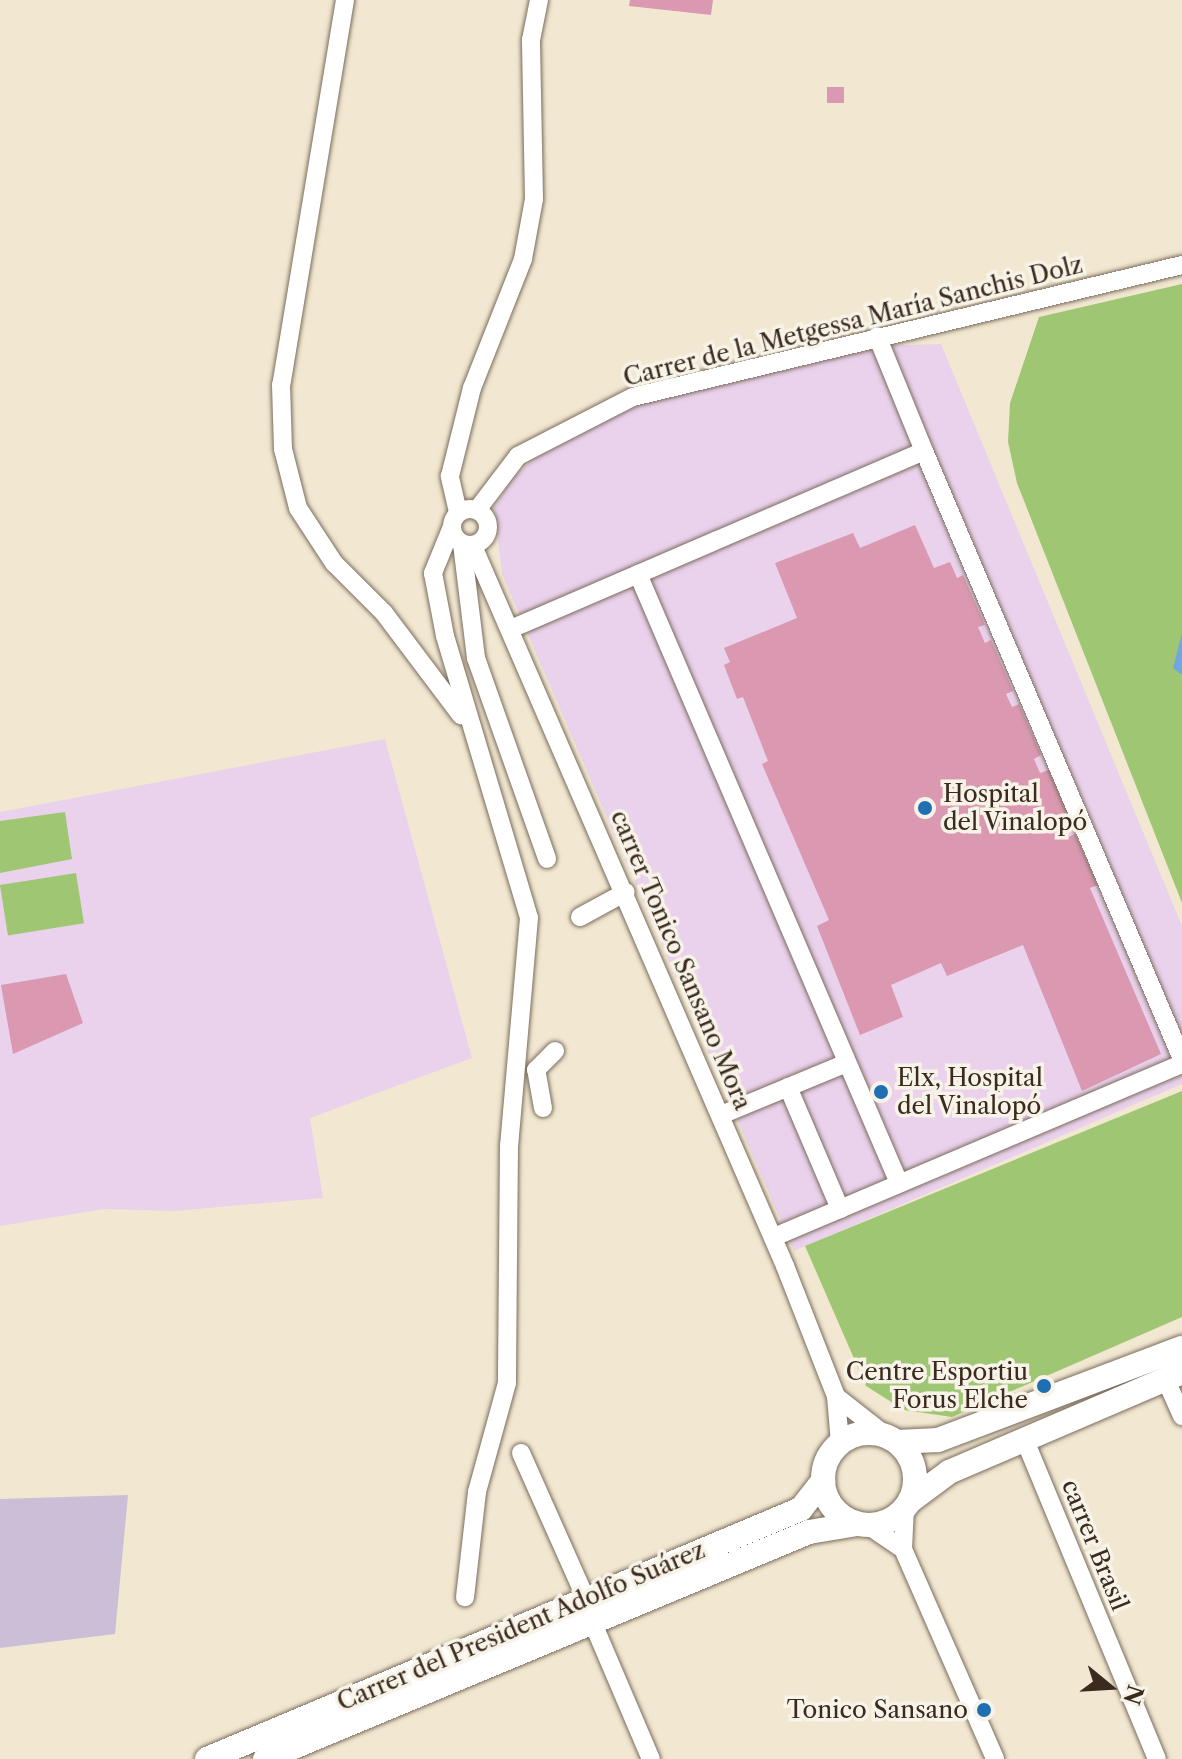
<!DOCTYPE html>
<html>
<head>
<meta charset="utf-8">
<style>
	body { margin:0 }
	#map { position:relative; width:1182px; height:1759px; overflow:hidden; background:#f2e8d1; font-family:"Libre Caslon Text",serif }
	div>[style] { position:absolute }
	.built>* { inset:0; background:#ead1ec }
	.industrial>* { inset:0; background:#cabfd6 }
	.green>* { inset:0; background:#9fc773; transform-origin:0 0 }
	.water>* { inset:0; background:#70a7de }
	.building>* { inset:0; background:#da99b0; transform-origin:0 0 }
	.roads { filter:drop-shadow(0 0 2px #7b6c5d) drop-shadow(0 0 2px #7b6c5d) }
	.minor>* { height:18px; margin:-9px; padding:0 9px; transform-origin:9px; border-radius:9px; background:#fff }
	.minor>.ring { margin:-9px; padding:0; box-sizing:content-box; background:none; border:18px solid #fff; border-radius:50% }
	.major>* { height:24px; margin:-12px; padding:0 12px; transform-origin:12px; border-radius:12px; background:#fff }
	.major>.ring { margin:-12px; padding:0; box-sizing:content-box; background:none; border:24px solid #fff; border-radius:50% }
	.dots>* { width:22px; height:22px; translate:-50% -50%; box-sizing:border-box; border:4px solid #f7f3e8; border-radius:50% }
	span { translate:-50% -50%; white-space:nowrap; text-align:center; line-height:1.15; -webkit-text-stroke:7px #f7f3e8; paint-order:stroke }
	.street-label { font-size:24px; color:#3b2a1e }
	.poi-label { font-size:24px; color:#3b2a1e }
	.left { translate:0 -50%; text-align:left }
	.right { translate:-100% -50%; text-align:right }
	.north { position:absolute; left:1070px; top:1647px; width:80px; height:80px; -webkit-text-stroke:6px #f7f3e8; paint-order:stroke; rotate:108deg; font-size:22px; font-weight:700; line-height:32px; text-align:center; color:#3b2a1e }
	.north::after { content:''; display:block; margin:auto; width:28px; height:36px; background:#3b2a1e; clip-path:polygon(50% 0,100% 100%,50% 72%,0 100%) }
</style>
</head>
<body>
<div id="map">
	<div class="built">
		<div style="clip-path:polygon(941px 344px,1182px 926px,1182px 1084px,794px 1251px,502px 574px,494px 508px,512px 479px,545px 448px,639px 404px,871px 346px)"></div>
		<div style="clip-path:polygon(385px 739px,472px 1058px,310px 1118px,323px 1198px,174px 1211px,104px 1209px,0 1226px,0 812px)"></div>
	</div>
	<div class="industrial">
		<div style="clip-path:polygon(128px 1495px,115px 1634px,0 1648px,0 1499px)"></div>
	</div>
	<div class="green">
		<div style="clip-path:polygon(1182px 284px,1182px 903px,1017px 483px,1008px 442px,1010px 403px,1039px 317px)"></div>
		<div style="clip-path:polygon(65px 812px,72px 859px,0 873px,0 821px)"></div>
		<div style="left:76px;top:873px;width:51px;height:77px;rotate:81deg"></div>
		<div style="clip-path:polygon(1182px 1091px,1182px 1317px,952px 1417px,904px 1410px,866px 1386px,805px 1246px)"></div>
	</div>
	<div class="water">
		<div style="clip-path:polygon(1182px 633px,1182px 675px,1173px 668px)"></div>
	</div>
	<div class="building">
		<div style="clip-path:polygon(630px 0,713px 0,711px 15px,629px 6px)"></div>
		<div style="left:827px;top:87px;width:17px;height:16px"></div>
		<div style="clip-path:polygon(915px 525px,934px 568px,950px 562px,957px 578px,963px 575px,985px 625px,978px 627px,985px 643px,991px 640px,1013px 691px,1006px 694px,1012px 707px,1019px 704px,1041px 755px,1034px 759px,1040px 773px,1049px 770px,1070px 819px,1062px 823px,1068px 837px,1075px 834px,1098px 885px,1090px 888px,1161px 1054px,1082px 1091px,1023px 945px,947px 976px,941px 963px,891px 985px,903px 1017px,860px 1035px,817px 926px,829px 920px,762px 764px,768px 761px,743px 697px,737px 699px,724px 665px,730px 662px,724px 648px,797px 618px,775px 563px,853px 533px,860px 548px)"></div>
		<div style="clip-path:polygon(66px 974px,83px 1023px,13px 1054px,1px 985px)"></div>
	</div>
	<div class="roads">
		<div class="minor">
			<div style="left:345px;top:0;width:390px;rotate:99.4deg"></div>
			<div style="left:281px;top:385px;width:64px;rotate:88.2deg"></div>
			<div style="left:283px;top:449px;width:61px;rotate:75.7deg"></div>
			<div style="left:298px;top:508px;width:66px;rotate:56.8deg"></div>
			<div style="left:334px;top:563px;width:71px;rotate:45deg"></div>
			<div style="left:384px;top:613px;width:128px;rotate:53deg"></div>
			<div style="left:924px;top:451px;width:660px;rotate:67.01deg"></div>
			<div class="ring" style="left:452px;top:509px;width:18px;height:18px"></div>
			<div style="left:477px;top:510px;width:68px;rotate:-52.8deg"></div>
			<div style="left:518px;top:456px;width:129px;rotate:-27.2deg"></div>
			<div style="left:633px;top:397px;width:565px;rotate:-13.52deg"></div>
			<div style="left:458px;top:512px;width:37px;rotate:-103deg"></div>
			<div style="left:450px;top:476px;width:91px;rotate:-76deg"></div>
			<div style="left:472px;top:388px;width:139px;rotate:-68.4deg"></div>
			<div style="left:523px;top:259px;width:61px;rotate:-79.6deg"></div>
			<div style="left:534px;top:199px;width:159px;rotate:-91.1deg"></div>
			<div style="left:531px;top:40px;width:41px;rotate:-78.7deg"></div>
			<div style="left:451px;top:529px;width:48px;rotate:112.2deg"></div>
			<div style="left:433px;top:573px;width:64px;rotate:79.2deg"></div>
			<div style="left:445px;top:636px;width:294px;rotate:73.4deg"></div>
			<div style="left:529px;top:918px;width:228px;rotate:95deg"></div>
			<div style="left:509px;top:1145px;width:238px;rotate:90.5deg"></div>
			<div style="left:507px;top:1383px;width:113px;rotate:105.4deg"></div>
			<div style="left:477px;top:1492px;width:106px;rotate:96.5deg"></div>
			<div style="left:462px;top:544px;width:115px;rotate:83deg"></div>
			<div style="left:476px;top:658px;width:213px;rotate:70.5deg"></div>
			<div style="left:473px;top:546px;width:785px;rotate:66.57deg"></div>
			<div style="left:785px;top:1266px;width:140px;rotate:68.6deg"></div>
			<div style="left:836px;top:1396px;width:48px;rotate:85.2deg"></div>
			<div style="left:638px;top:574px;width:663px;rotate:66.8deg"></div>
			<div style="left:513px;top:628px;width:447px;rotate:-23.3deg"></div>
			<div style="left:924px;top:451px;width:124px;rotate:-112.2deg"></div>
			<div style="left:580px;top:917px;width:52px;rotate:-28.5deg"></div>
			<div style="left:788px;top:1087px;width:133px;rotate:66.9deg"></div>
			<div style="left:543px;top:1108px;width:39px;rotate:-100deg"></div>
			<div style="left:536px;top:1070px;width:27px;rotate:-45deg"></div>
			<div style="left:721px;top:1115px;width:133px;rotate:-22.5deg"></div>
			<div style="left:774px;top:1237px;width:443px;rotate:-23deg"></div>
			<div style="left:1165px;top:1378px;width:42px;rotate:65.9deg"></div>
			<div style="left:838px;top:1398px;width:60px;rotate:38.2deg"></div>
			<div style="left:1024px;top:1438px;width:347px;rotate:67.5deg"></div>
			<div style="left:521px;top:1453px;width:160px;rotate:66deg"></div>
			<div style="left:905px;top:1507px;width:42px;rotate:92.7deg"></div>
			<div style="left:903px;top:1549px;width:229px;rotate:66.3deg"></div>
			<div style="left:866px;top:1524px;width:45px;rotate:34deg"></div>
			<div style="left:592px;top:1621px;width:150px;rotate:66.9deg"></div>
		</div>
		<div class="major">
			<div class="ring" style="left:823px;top:1433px;width:68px;height:68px"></div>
			<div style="left:897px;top:1442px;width:41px;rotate:-2.8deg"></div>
			<div style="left:938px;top:1440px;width:261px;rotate:-20.7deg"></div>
			<div style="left:910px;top:1501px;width:49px;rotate:-36.6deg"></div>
			<div style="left:949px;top:1472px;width:254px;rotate:-23.2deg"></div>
			<div style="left:207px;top:1759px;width:644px;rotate:-22.83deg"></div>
			<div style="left:801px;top:1509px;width:36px;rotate:-52deg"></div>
			<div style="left:265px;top:1759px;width:589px;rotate:-22.65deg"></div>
			<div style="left:809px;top:1532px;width:49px;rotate:-9.5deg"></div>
		</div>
	</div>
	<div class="dots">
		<div style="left:925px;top:808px;background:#1f6fb2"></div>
		<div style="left:881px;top:1092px;background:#1f6fb2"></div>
		<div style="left:1044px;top:1386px;background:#1f6fb2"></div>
		<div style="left:984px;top:1710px;background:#1f6fb2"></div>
	</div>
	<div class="street-label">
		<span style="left:853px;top:321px;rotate:-14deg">Carrer de la Metgessa María Sanchis Dolz</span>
		<span style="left:681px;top:960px;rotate:67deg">carrer Tonico Sansano Mora</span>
		<span style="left:1095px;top:1545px;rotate:68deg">carrer Brasil</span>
		<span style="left:521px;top:1626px;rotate:-23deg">Carrer del President Adolfo Suárez</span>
	</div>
	<div class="poi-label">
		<span class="left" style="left:943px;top:808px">Hospital<br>del Vinalopó</span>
		<span class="left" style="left:897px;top:1092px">Elx, Hospital<br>del Vinalopó</span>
		<span class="right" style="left:1028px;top:1386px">Centre Esportiu<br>Forus Elche</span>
		<span class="right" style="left:968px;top:1710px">Tonico Sansano</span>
	</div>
	<div class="north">N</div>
</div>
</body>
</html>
